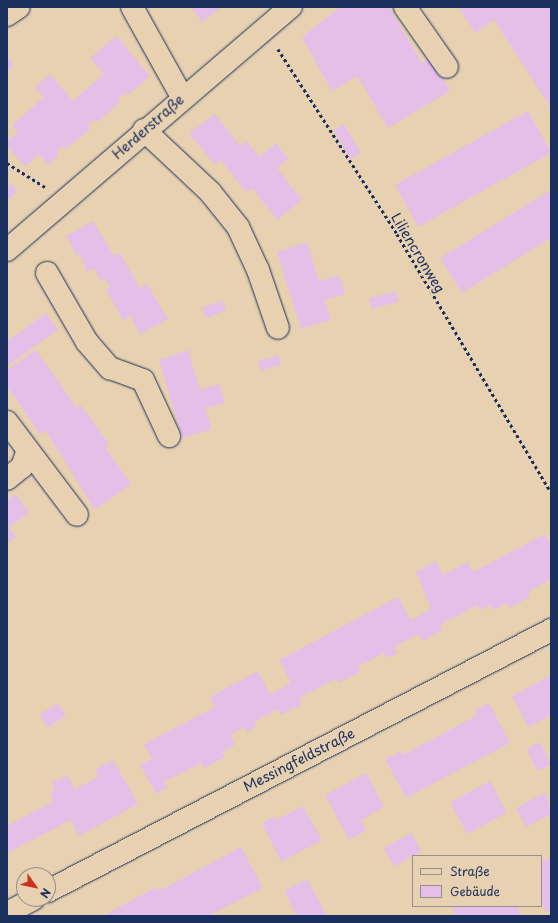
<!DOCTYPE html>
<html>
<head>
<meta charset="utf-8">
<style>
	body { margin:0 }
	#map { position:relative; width:558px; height:923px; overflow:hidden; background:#e7d1b0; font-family:"Playpen Sans",sans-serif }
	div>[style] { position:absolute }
	.building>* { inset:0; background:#e5bfe8; transform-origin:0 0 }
	.path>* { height:2.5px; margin-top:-1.25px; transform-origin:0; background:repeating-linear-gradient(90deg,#1b2f5e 0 3px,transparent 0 6px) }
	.roads { filter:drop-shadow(0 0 1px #1b2f5e) drop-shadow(0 0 1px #1b2f5e) }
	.minor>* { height:22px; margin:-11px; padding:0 11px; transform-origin:11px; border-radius:11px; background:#e7d1b0 }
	span { translate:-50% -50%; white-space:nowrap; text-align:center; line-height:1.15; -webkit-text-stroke:4px #e7d1b0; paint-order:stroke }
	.street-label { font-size:14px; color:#1b2f5e }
	.frame { position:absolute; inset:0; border:8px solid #1b2f5e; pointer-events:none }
	.legend { position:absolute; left:412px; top:855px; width:130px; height:52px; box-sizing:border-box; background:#e7d1b0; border:1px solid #95908f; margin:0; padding:5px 7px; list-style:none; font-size:12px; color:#1b2f5e }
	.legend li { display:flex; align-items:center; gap:8px; height:20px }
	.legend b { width:20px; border:1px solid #95908f }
	.north { position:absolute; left:16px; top:867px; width:40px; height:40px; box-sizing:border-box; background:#e7d1b0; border:1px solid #95908f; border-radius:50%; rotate:123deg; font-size:11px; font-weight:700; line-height:16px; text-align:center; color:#1b2f5e }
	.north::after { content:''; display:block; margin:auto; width:14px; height:18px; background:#c8321e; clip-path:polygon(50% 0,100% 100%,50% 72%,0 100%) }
</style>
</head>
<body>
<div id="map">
	<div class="building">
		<div style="clip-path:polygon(191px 7px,222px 7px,202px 22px)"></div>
		<div style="clip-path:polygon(340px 7px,389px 7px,422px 63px,431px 58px,450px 91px,388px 128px,357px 76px,332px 91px,302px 37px)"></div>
		<div style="clip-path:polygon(458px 7px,551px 7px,551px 108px,494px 20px,475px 33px)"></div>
		<div style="clip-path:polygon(116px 36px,150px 76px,128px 95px,125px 93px,122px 96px,118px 99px,120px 102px,98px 122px,95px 119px,88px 125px,91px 128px,66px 149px,63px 146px,56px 152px,59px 155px,48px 165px,39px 154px,25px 167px,7px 146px,7px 141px,18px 132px,12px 125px,44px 97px,35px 87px,50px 74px,73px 101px,104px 74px,90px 58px)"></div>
		<div style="clip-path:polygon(7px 57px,14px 65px,7px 71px)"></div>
		<div style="left:528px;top:111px;width:48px;height:152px;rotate:61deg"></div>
		<div style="clip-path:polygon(215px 114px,240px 146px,246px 141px,259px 157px,276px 143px,288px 159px,277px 168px,302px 200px,277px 220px,252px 188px,246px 192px,221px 160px,215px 165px,189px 133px)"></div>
		<div style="left:344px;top:124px;width:34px;height:12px;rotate:60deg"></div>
		<div style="clip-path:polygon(11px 184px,18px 191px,7px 200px,7px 187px)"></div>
		<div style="clip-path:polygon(551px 190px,551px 238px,462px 293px,440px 258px)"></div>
		<div style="clip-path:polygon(93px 221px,114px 256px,120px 253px,140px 288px,147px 284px,168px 319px,140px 334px,132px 320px,134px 315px,123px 320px,106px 290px,110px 287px,105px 279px,101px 281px,94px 268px,87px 272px,80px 254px,77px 255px,66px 236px)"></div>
		<div style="clip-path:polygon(307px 242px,319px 281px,339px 275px,345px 294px,324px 300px,331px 320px,301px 329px,277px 252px)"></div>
		<div style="left:396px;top:291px;width:11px;height:28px;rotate:75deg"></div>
		<div style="left:222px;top:300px;width:11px;height:22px;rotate:68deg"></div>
		<div style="clip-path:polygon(46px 313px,58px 330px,7px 366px,7px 341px)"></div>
		<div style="clip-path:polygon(36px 350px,77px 408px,81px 405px,95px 425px,109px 444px,105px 447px,131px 484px,95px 510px,46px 431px,40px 434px,7px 386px,7px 370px)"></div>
		<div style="clip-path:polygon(188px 350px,200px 390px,219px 384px,225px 403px,205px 409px,212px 429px,182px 438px,159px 360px)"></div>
		<div style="left:278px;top:355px;width:10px;height:21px;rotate:73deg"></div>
		<div style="clip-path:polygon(15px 494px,29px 513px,9px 527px,16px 537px,7px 543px,7px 500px)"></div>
		<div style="clip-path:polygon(545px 534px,551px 545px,551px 579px,528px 592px,530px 597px,510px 608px,507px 603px,493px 610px,490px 605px,480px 610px,477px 605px,440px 625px,443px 630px,422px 641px,419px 634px,394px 647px,397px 653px,387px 658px,384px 653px,357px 667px,360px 672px,339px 683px,337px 678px,299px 698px,302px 704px,281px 715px,278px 709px,254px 722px,256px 727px,247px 732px,244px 727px,230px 735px,235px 745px,222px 752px,225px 757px,204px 768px,201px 763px,164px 782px,167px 788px,156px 794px,140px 765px,152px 759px,144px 744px,215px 707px,210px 697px,258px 671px,270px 694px,291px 683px,279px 660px,398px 597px,411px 620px,431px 609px,416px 572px,436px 561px,443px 575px,467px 562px,473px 572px)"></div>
		<div style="clip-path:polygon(551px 675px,551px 715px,528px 727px,512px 696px)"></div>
		<div style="left:58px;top:703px;width:15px;height:22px;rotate:58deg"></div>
		<div style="clip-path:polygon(489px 703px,510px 743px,406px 798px,385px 759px,401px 751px,403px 755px,476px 716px,474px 711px)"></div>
		<div style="left:540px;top:742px;width:25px;height:15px;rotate:64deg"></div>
		<div style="clip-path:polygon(113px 760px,138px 804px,79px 836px,71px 820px,7px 853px,7px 826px,54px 801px,50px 793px,55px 790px,51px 783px,67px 775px,75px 789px,98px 777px,96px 769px)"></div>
		<div style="clip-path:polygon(366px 773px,384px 807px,361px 820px,366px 831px,349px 840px,325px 795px)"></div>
		<div style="left:490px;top:781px;width:36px;height:45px;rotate:62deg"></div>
		<div style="clip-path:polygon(546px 792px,551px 814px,526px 827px,516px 808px)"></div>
		<div style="clip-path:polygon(303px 806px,322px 840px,281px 862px,262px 823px,274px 816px,276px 820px)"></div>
		<div style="left:411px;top:833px;width:21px;height:31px;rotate:61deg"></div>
		<div style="clip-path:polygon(241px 847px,263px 888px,208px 916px,103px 916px,156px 887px,159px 891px)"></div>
		<div style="clip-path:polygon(551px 857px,551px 911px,547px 913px,541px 902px,541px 862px)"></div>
		<div style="clip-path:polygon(307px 879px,327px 916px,297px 916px,284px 891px)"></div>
		<div style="clip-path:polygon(456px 906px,516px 906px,522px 916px,456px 916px,452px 908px)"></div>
	</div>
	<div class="path">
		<div style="left:278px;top:49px;width:220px;rotate:57.2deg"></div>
		<div style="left:397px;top:234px;width:300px;rotate:59.2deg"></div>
		<div style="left:7px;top:163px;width:45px;rotate:32.3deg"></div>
	</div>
	<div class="roads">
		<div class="minor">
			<div style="left:132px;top:7px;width:103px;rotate:60.9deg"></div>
			<div style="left:405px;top:7px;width:73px;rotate:55deg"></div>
			<div style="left:7px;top:15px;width:14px;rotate:-34deg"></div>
			<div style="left:144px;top:130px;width:91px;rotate:43.2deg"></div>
			<div style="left:210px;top:192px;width:45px;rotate:51.3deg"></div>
			<div style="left:238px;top:227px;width:47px;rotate:65.1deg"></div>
			<div style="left:258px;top:270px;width:61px;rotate:71deg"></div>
			<div style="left:7px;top:250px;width:374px;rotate:-40.6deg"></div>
			<div style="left:47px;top:273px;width:80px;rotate:59.9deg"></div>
			<div style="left:87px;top:342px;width:35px;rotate:49deg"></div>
			<div style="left:110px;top:368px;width:35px;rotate:20deg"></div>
			<div style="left:143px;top:380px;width:62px;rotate:65.1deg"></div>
			<div style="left:7px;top:422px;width:116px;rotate:53deg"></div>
			<div style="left:7px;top:479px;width:19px;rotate:-39deg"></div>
			<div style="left:22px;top:467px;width:18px;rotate:-71deg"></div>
			<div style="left:48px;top:891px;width:567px;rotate:-27.42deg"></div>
			<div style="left:7px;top:913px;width:30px;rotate:-28deg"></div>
		</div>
	</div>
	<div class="street-label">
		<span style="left:148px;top:127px;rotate:-41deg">Herderstraße</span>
		<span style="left:418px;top:253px;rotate:59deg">Liliencronweg</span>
		<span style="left:299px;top:760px;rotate:-27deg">Messingfeldstraße</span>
	</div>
	<div class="frame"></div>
	<ul class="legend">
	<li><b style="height:5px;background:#e7d1b0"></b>Straße</li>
	<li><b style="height:11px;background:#e5bfe8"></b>Gebäude</li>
	</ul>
	<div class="north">N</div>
</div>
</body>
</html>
